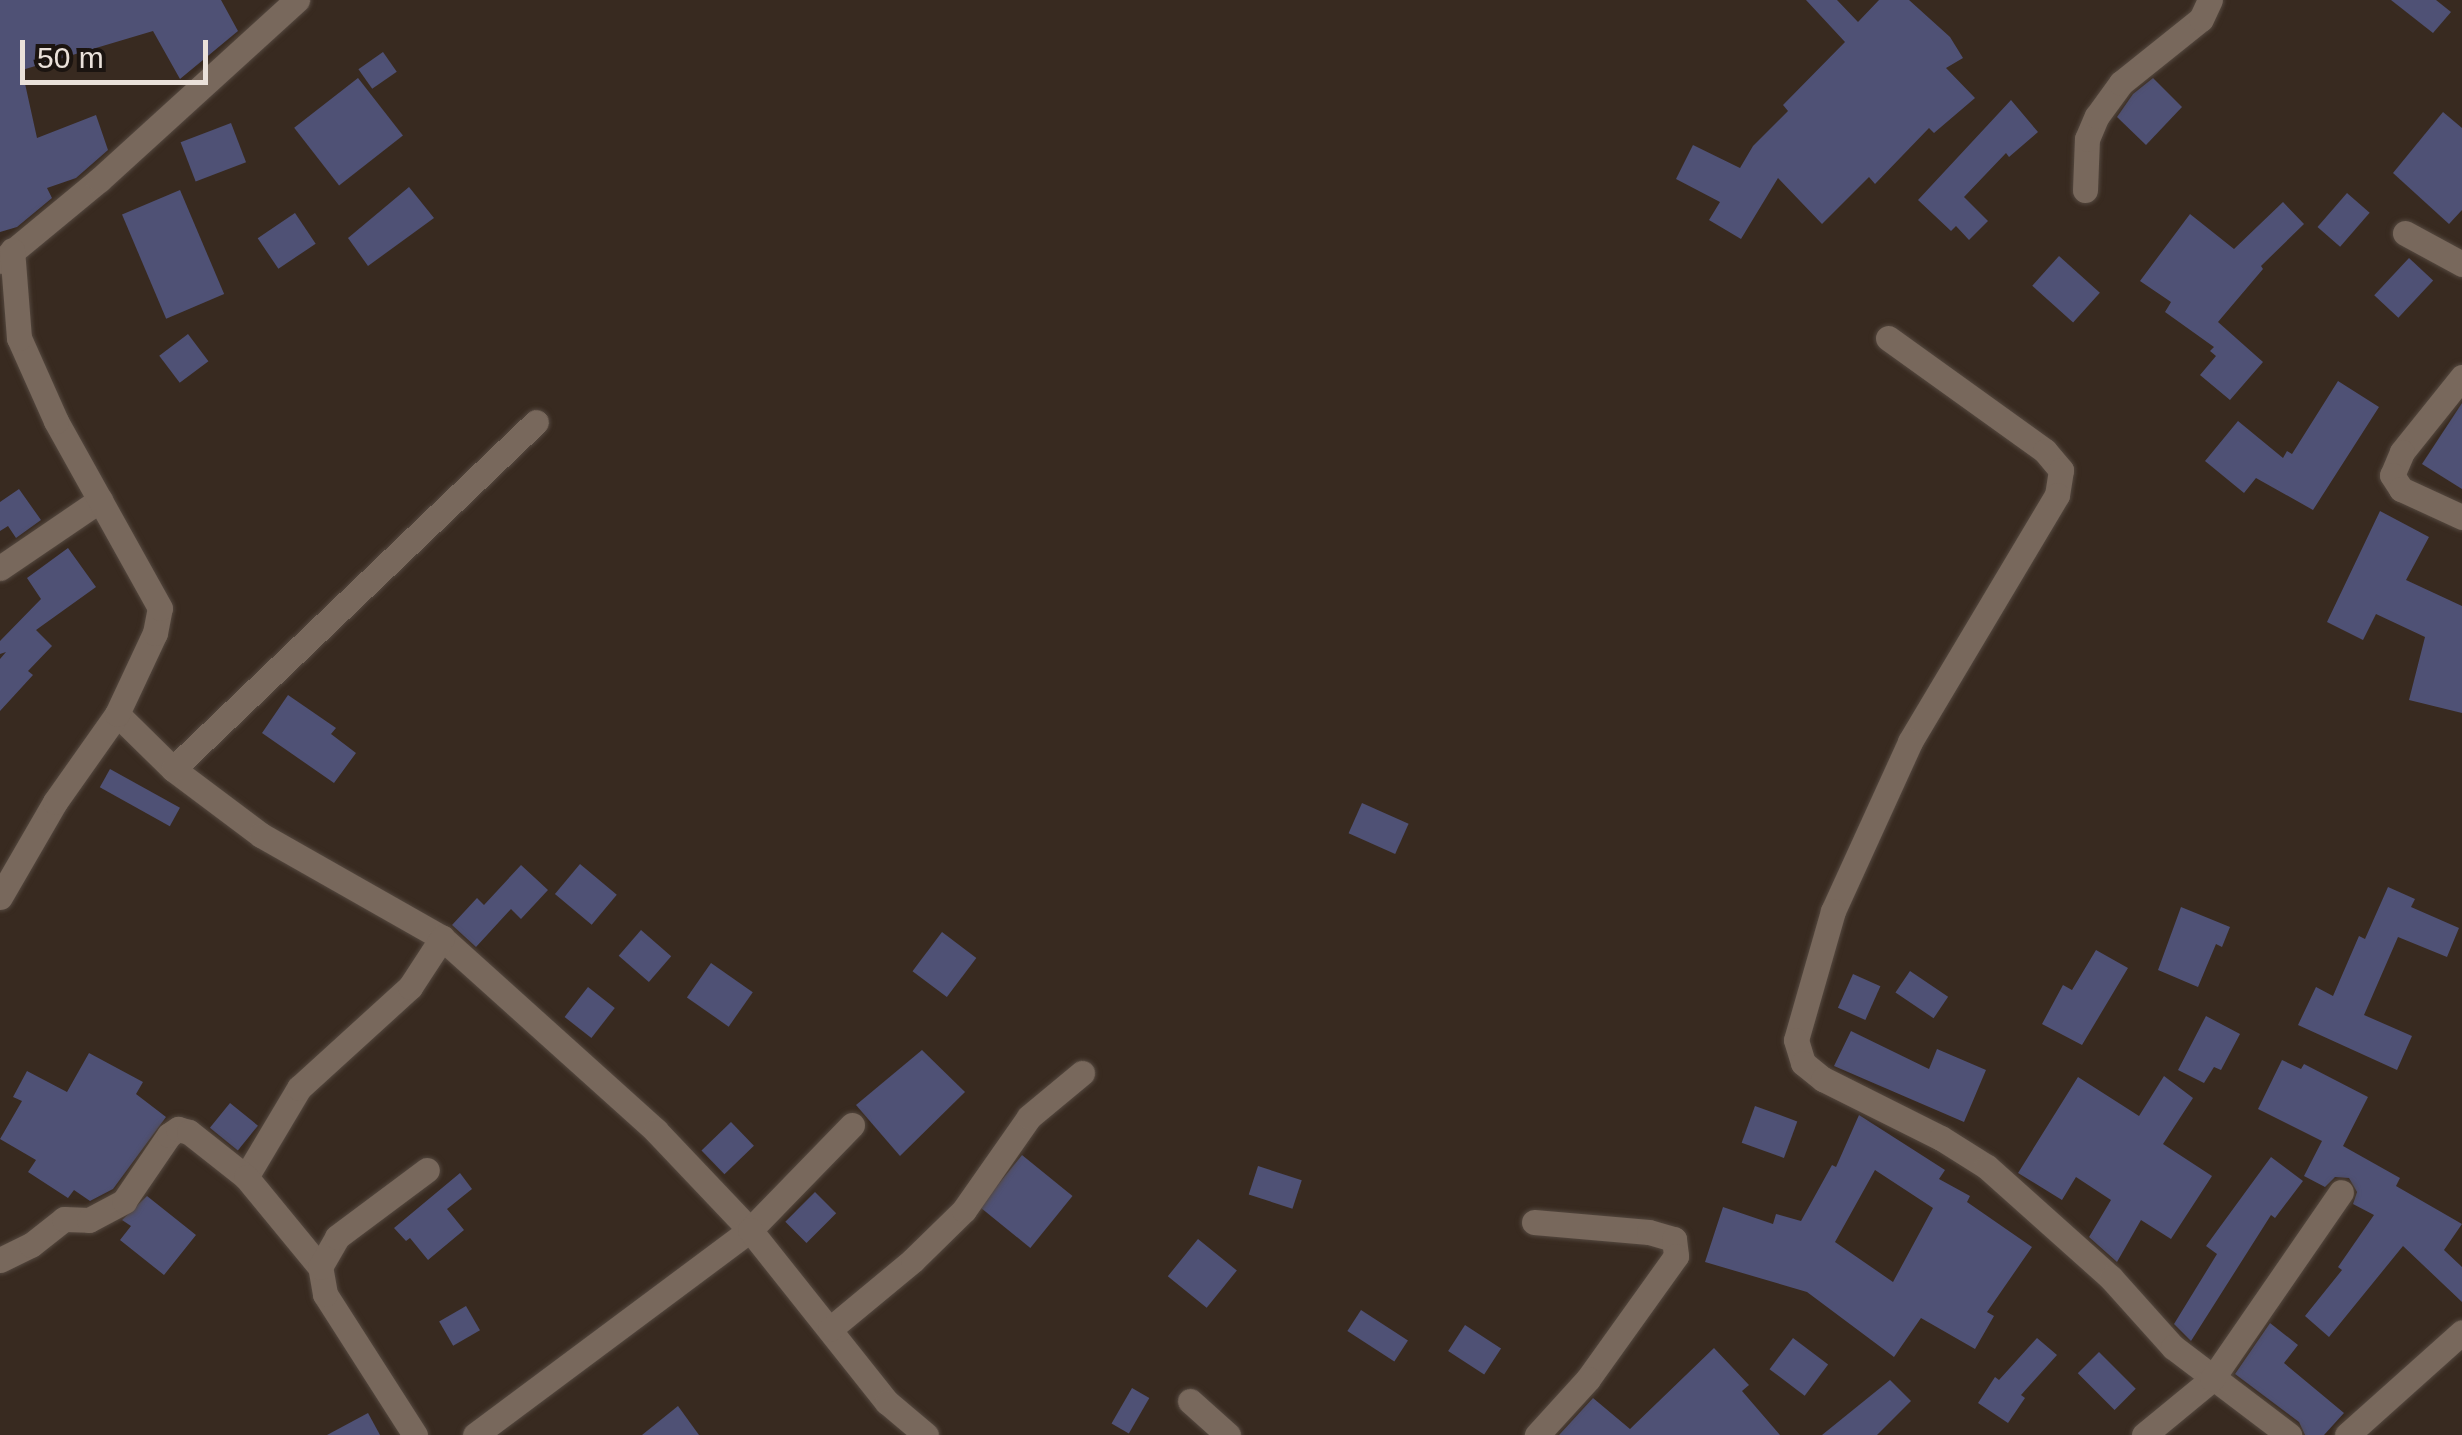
<!DOCTYPE html>
<html>
<head>
<meta charset="utf-8">
<style>
	body { margin:0 }
	#map { position:relative; width:2462px; height:1435px; overflow:hidden; background:#382a20; font-family:Helvetica,sans-serif }
	div>[style] { position:absolute }
	.building>* { inset:0; background:#4f5175; transform-origin:0 0 }
	.roads { filter:drop-shadow(0 0 2px #54483f) drop-shadow(0 0 2px #54483f) }
	.minor>* { height:25px; margin:-12.5px; padding:0 12.5px; transform-origin:12.5px; border-radius:12.5px; background:#78685c }
	span { translate:-50% -50%; white-space:nowrap; text-align:center; line-height:1.15; -webkit-text-stroke:8px #1b1410; paint-order:stroke }
	.scale { position:absolute; left:20px; top:40px; width:188px; height:45px; box-sizing:border-box; border:5px solid #eae1da; border-top:0; padding-left:12px; font-size:30px; line-height:35px; white-space:nowrap; color:#eae1da; -webkit-text-stroke:8px #1b1410; paint-order:stroke }
</style>
</head>
<body>
<div id="map">
	<div class="building">
		<div style="clip-path:polygon(0 0,221px 0,238px 31px,180px 79px,153px 31px,22px 70px,37px 138px,96px 115px,108px 150px,76px 178px,47px 188px,52px 198px,17px 227px,0 232px)"></div>
		<div style="clip-path:polygon(1806px 0,1837px 0,1858px 22px,1879px 0,1909px 0,1950px 37px,1963px 58px,1946px 68px,1975px 98px,1934px 133px,1929px 128px,1875px 184px,1869px 177px,1822px 224px,1778px 178px,1741px 239px,1709px 220px,1720px 202px,1676px 179px,1693px 145px,1740px 168px,1753px 146px,1788px 111px,1783px 105px,1845px 42px)"></div>
		<div style="clip-path:polygon(2391px 0,2436px 0,2451px 12px,2433px 33px)"></div>
		<div style="left:383px;top:52px;width:24px;height:30px;rotate:55deg"></div>
		<div style="left:358px;top:78px;width:73px;height:81px;rotate:52deg"></div>
		<div style="clip-path:polygon(2153px 78px,2182px 107px,2146px 145px,2117px 117px,2133px 94px)"></div>
		<div style="clip-path:polygon(2011px 100px,2038px 132px,2009px 157px,2006px 153px,1964px 197px,1988px 221px,1969px 240px,1956px 226px,1951px 231px,1918px 200px)"></div>
		<div style="clip-path:polygon(2443px 112px,2462px 128px,2462px 210px,2449px 224px,2393px 173px)"></div>
		<div style="left:231px;top:123px;width:42px;height:54px;rotate:69deg"></div>
		<div style="clip-path:polygon(409px 187px,434px 218px,368px 266px,348px 238px)"></div>
		<div style="left:180px;top:190px;width:113px;height:63px;rotate:67deg"></div>
		<div style="left:2347px;top:193px;width:30px;height:45px;rotate:41deg"></div>
		<div style="clip-path:polygon(2283px 202px,2304px 224px,2261px 266px,2263px 269px,2218px 322px,2263px 362px,2230px 400px,2200px 375px,2216px 356px,2210px 351px,2214px 347px,2165px 312px,2171px 302px,2140px 281px,2190px 214px,2234px 249px)"></div>
		<div style="left:295px;top:213px;width:37px;height:45px;rotate:56deg"></div>
		<div style="left:2059px;top:256px;width:55px;height:40px;rotate:42deg"></div>
		<div style="left:2409px;top:258px;width:33px;height:51px;rotate:43deg"></div>
		<div style="left:188px;top:334px;width:34px;height:36px;rotate:53deg"></div>
		<div style="clip-path:polygon(2338px 381px,2379px 407px,2313px 510px,2256px 478px,2244px 493px,2205px 461px,2238px 421px,2283px 458px,2287px 451px,2292px 454px)"></div>
		<div style="clip-path:polygon(2462px 403px,2462px 489px,2422px 464px)"></div>
		<div style="clip-path:polygon(19px 489px,41px 520px,16px 538px,8px 526px,0 531px,0 502px)"></div>
		<div style="clip-path:polygon(2380px 511px,2429px 537px,2406px 580px,2462px 606px,2462px 713px,2409px 700px,2425px 637px,2376px 614px,2363px 640px,2327px 622px)"></div>
		<div style="clip-path:polygon(68px 548px,96px 587px,36px 630px,52px 646px,28px 671px,33px 675px,0 711px,0 659px,6px 652px,0 654px,0 641px,41px 599px,27px 578px)"></div>
		<div style="clip-path:polygon(288px 695px,336px 728px,331px 734px,356px 753px,334px 783px,262px 733px)"></div>
		<div style="left:110px;top:769px;width:80px;height:21px;rotate:29deg"></div>
		<div style="left:1362px;top:803px;width:51px;height:33px;rotate:24deg"></div>
		<div style="left:580px;top:864px;width:48px;height:39px;rotate:40deg"></div>
		<div style="clip-path:polygon(521px 865px,548px 890px,521px 919px,511px 909px,476px 947px,452px 925px,477px 898px,484px 905px)"></div>
		<div style="clip-path:polygon(2388px 887px,2415px 899px,2411px 907px,2459px 928px,2447px 957px,2398px 937px,2364px 1015px,2412px 1036px,2397px 1070px,2298px 1025px,2316px 987px,2333px 996px,2359px 936px,2365px 939px)"></div>
		<div style="clip-path:polygon(2181px 907px,2230px 927px,2222px 947px,2216px 944px,2198px 987px,2158px 970px)"></div>
		<div style="left:641px;top:930px;width:40px;height:34px;rotate:41deg"></div>
		<div style="left:942px;top:932px;width:43px;height:49px;rotate:37deg"></div>
		<div style="clip-path:polygon(2096px 950px,2128px 968px,2082px 1045px,2042px 1024px,2063px 985px,2072px 990px)"></div>
		<div style="left:711px;top:963px;width:51px;height:42px;rotate:35deg"></div>
		<div style="left:1910px;top:971px;width:46px;height:26px;rotate:34deg"></div>
		<div style="left:1853px;top:974px;width:30px;height:37px;rotate:24deg"></div>
		<div style="left:588px;top:987px;width:34px;height:38px;rotate:38deg"></div>
		<div style="clip-path:polygon(2206px 1016px,2240px 1034px,2221px 1070px,2214px 1067px,2204px 1083px,2178px 1070px)"></div>
		<div style="clip-path:polygon(1851px 1031px,1929px 1069px,1937px 1049px,1986px 1070px,1964px 1122px,1834px 1066px)"></div>
		<div style="clip-path:polygon(922px 1050px,965px 1092px,900px 1156px,856px 1105px)"></div>
		<div style="clip-path:polygon(89px 1053px,143px 1082px,136px 1094px,166px 1117px,113px 1189px,90px 1201px,74px 1190px,68px 1198px,28px 1172px,36px 1160px,0 1139px,22px 1101px,13px 1097px,27px 1071px,67px 1092px)"></div>
		<div style="clip-path:polygon(2282px 1060px,2301px 1069px,2304px 1064px,2368px 1097px,2343px 1146px,2400px 1178px,2396px 1186px,2462px 1224px,2444px 1250px,2462px 1267px,2462px 1302px,2403px 1246px,2329px 1337px,2305px 1316px,2342px 1270px,2338px 1267px,2374px 1215px,2353px 1204px,2357px 1192px,2349px 1178px,2335px 1177px,2325px 1187px,2304px 1176px,2322px 1141px,2258px 1109px)"></div>
		<div style="clip-path:polygon(2164px 1076px,2193px 1098px,2163px 1144px,2212px 1176px,2171px 1239px,2141px 1220px,2117px 1262px,2089px 1237px,2111px 1200px,2076px 1177px,2062px 1200px,2018px 1173px,2078px 1077px,2139px 1116px)"></div>
		<div style="left:230px;top:1103px;width:36px;height:32px;rotate:39deg"></div>
		<div style="left:1755px;top:1106px;width:45px;height:39px;rotate:20deg"></div>
		<div style="clip-path:polygon(evenodd,1859px 1115px,1945px 1170px,1939px 1179px,1970px 1196px,1967px 1202px,2032px 1247px,1987px 1312px,1994px 1316px,1975px 1349px,1921px 1318px,1894px 1357px,1807px 1292px,1705px 1262px,1723px 1207px,1773px 1224px,1776px 1214px,1801px 1221px,1832px 1165px,1836px 1167px,1859px 1115px,1875px 1170px,1933px 1208px,1893px 1282px,1835px 1242px,1875px 1170px)"></div>
		<div style="left:731px;top:1122px;width:33px;height:41px;rotate:46deg"></div>
		<div style="left:1022px;top:1155px;width:65px;height:67px;rotate:39deg"></div>
		<div style="clip-path:polygon(2271px 1157px,2303px 1181px,2275px 1218px,2271px 1215px,2191px 1341px,2174px 1324px,2217px 1254px,2206px 1246px)"></div>
		<div style="left:1258px;top:1166px;width:46px;height:30px;rotate:18deg"></div>
		<div style="clip-path:polygon(460px 1173px,472px 1189px,447px 1209px,464px 1230px,428px 1260px,410px 1238px,406px 1241px,394px 1228px)"></div>
		<div style="left:815px;top:1192px;width:30px;height:42px;rotate:45deg"></div>
		<div style="clip-path:polygon(147px 1196px,196px 1235px,164px 1275px,120px 1240px,131px 1226px,122px 1220px)"></div>
		<div style="left:1198px;top:1239px;width:50px;height:48px;rotate:39deg"></div>
		<div style="left:466px;top:1306px;width:28px;height:31px;rotate:60deg"></div>
		<div style="left:1361px;top:1310px;width:56px;height:25px;rotate:33deg"></div>
		<div style="clip-path:polygon(2270px 1323px,2298px 1345px,2284px 1363px,2344px 1413px,2324px 1435px,2305px 1435px,2299px 1422px,2235px 1374px)"></div>
		<div style="left:1465px;top:1325px;width:43px;height:31px;rotate:33deg"></div>
		<div style="left:1793px;top:1338px;width:44px;height:39px;rotate:37deg"></div>
		<div style="clip-path:polygon(2037px 1338px,2057px 1355px,2021px 1395px,2025px 1398px,2008px 1423px,1978px 1403px,1995px 1377px,1999px 1380px)"></div>
		<div style="clip-path:polygon(1714px 1348px,1749px 1385px,1742px 1391px,1780px 1435px,1559px 1435px,1593px 1398px,1630px 1429px)"></div>
		<div style="left:2099px;top:1352px;width:52px;height:30px;rotate:45deg"></div>
		<div style="clip-path:polygon(1890px 1380px,1911px 1401px,1877px 1435px,1822px 1435px)"></div>
		<div style="left:1132px;top:1388px;width:20px;height:41px;rotate:30deg"></div>
		<div style="clip-path:polygon(678px 1406px,699px 1435px,642px 1435px)"></div>
		<div style="clip-path:polygon(368px 1413px,380px 1435px,327px 1435px)"></div>
	</div>
	<div class="roads">
		<div class="minor">
			<div style="left:2085px;top:190px;width:51px;rotate:-87.8deg"></div>
			<div style="left:2087px;top:139px;width:25px;rotate:-67deg"></div>
			<div style="left:2097px;top:116px;width:41px;rotate:-54deg"></div>
			<div style="left:2121px;top:83px;width:102px;rotate:-38.7deg"></div>
			<div style="left:2201px;top:19px;width:21px;rotate:-65deg"></div>
			<div style="left:2405px;top:233px;width:65px;rotate:28.5deg"></div>
			<div style="left:1px;top:261px;width:127px;rotate:-39.6deg"></div>
			<div style="left:99px;top:180px;width:268px;rotate:-42.3deg"></div>
			<div style="left:1888px;top:338px;width:193px;rotate:35.7deg"></div>
			<div style="left:2045px;top:451px;width:25px;rotate:50deg"></div>
			<div style="left:2061px;top:470px;width:25px;rotate:99deg"></div>
			<div style="left:2057px;top:495px;width:287px;rotate:120.8deg"></div>
			<div style="left:1910px;top:742px;width:186px;rotate:114.5deg"></div>
			<div style="left:1833px;top:911px;width:134px;rotate:106deg"></div>
			<div style="left:1796px;top:1040px;width:24px;rotate:73deg"></div>
			<div style="left:1803px;top:1063px;width:26px;rotate:39deg"></div>
			<div style="left:1823px;top:1079px;width:132px;rotate:26.6deg"></div>
			<div style="left:1941px;top:1138px;width:54px;rotate:32.2deg"></div>
			<div style="left:1987px;top:1167px;width:166px;rotate:41.8deg"></div>
			<div style="left:2111px;top:1278px;width:93px;rotate:48.1deg"></div>
			<div style="left:2173px;top:1347px;width:146px;rotate:37.2deg"></div>
			<div style="left:2462px;top:377px;width:96px;rotate:128.7deg"></div>
			<div style="left:2402px;top:452px;width:25px;rotate:113deg"></div>
			<div style="left:2392px;top:475px;width:17px;rotate:57deg"></div>
			<div style="left:2401px;top:489px;width:67px;rotate:24.7deg"></div>
			<div style="left:0;top:568px;width:121px;rotate:-34.2deg"></div>
			<div style="left:117px;top:714px;width:78px;rotate:44.5deg"></div>
			<div style="left:173px;top:769px;width:110px;rotate:36.9deg"></div>
			<div style="left:261px;top:835px;width:208px;rotate:29.6deg"></div>
			<div style="left:442px;top:938px;width:288px;rotate:42deg"></div>
			<div style="left:656px;top:1131px;width:137px;rotate:46.5deg"></div>
			<div style="left:750px;top:1230px;width:343px;rotate:143.3deg"></div>
			<div style="left:173px;top:769px;width:502px;rotate:-43.71deg"></div>
			<div style="left:0;top:897px;width:110px;rotate:-59.9deg"></div>
			<div style="left:55px;top:802px;width:108px;rotate:-54.8deg"></div>
			<div style="left:117px;top:714px;width:89px;rotate:-64.9deg"></div>
			<div style="left:155px;top:633px;width:25px;rotate:-79deg"></div>
			<div style="left:160px;top:608px;width:214px;rotate:-119.1deg"></div>
			<div style="left:56px;top:421px;width:91px;rotate:-114deg"></div>
			<div style="left:19px;top:338px;width:88px;rotate:-94.5deg"></div>
			<div style="left:852px;top:1125px;width:146px;rotate:134.2deg"></div>
			<div style="left:750px;top:1230px;width:220px;rotate:51.5deg"></div>
			<div style="left:887px;top:1402px;width:51px;rotate:40.2deg"></div>
			<div style="left:246px;top:1177px;width:104px;rotate:-59.2deg"></div>
			<div style="left:299px;top:1088px;width:150px;rotate:-42.3deg"></div>
			<div style="left:410px;top:987px;width:59px;rotate:-56.9deg"></div>
			<div style="left:1534px;top:1222px;width:115px;rotate:5deg"></div>
			<div style="left:1649px;top:1232px;width:26px;rotate:16deg"></div>
			<div style="left:1674px;top:1239px;width:17px;rotate:83deg"></div>
			<div style="left:1676px;top:1256px;width:151px;rotate:125.6deg"></div>
			<div style="left:1588px;top:1379px;width:76px;rotate:132.3deg"></div>
			<div style="left:0;top:1260px;width:34px;rotate:-26deg"></div>
			<div style="left:31px;top:1245px;width:42px;rotate:-38.2deg"></div>
			<div style="left:64px;top:1219px;width:25px;rotate:2deg"></div>
			<div style="left:89px;top:1220px;width:40px;rotate:-28deg"></div>
			<div style="left:124px;top:1201px;width:80px;rotate:-55.7deg"></div>
			<div style="left:169px;top:1135px;width:11px;rotate:-34deg"></div>
			<div style="left:178px;top:1129px;width:11px;rotate:15deg"></div>
			<div style="left:189px;top:1132px;width:73px;rotate:38.3deg"></div>
			<div style="left:246px;top:1177px;width:117px;rotate:50.6deg"></div>
			<div style="left:830px;top:1329px;width:108px;rotate:-39.7deg"></div>
			<div style="left:913px;top:1260px;width:71px;rotate:-44.4deg"></div>
			<div style="left:964px;top:1210px;width:113px;rotate:-55deg"></div>
			<div style="left:1029px;top:1117px;width:69px;rotate:-39.7deg"></div>
			<div style="left:1190px;top:1401px;width:51px;rotate:41.8deg"></div>
			<div style="left:415px;top:1435px;width:167px;rotate:-122.6deg"></div>
			<div style="left:325px;top:1294px;width:27px;rotate:-100deg"></div>
			<div style="left:320px;top:1267px;width:34px;rotate:-60deg"></div>
			<div style="left:337px;top:1237px;width:112px;rotate:-36.7deg"></div>
			<div style="left:2144px;top:1435px;width:88px;rotate:-39.5deg"></div>
			<div style="left:2212px;top:1379px;width:227px;rotate:-55.4deg"></div>
			<div style="left:2347px;top:1435px;width:154px;rotate:-41.8deg"></div>
		</div>
	</div>
	<div class="scale">50 m</div>
</div>
</body>
</html>
